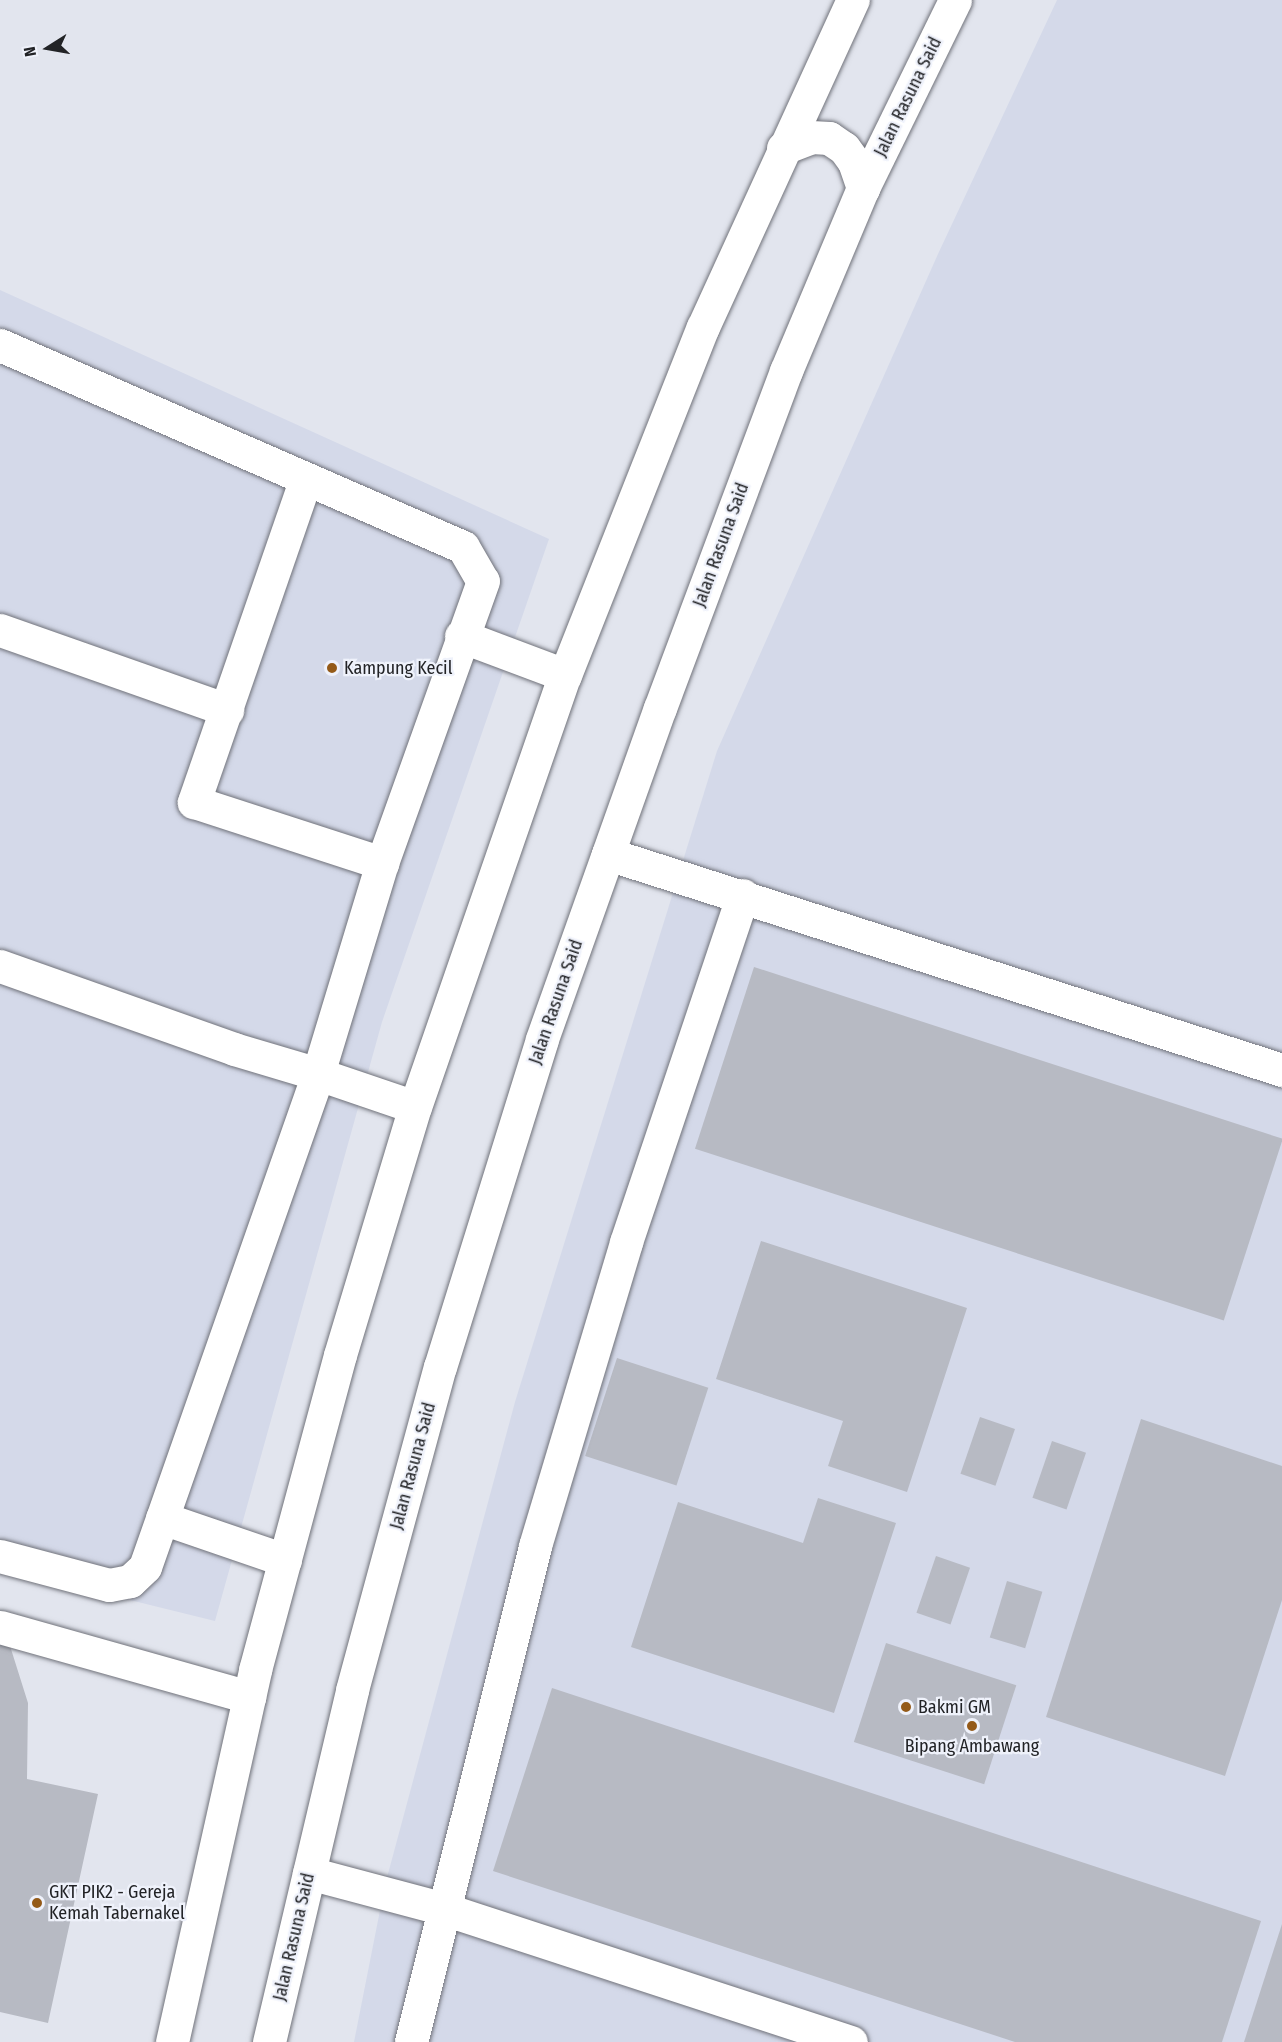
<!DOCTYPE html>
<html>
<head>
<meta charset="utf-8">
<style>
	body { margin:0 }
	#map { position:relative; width:1282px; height:2042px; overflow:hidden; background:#e2e5ee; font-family:"Fira Sans Condensed",sans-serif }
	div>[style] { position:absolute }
	.built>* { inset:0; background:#d4d9e9 }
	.building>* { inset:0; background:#b7bac3; transform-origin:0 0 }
	.roads { filter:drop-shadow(0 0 2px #70727a) drop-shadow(0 0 2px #70727a) }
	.minor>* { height:33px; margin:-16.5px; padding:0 16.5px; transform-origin:16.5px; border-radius:16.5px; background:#fff }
	.dots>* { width:16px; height:16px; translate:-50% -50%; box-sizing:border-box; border:3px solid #eff2fb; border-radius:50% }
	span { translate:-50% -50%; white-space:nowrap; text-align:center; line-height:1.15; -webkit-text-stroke:4.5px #eff2fb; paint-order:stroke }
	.street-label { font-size:18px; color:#222326 }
	.poi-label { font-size:18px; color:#222326 }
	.left { translate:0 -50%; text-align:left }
	.north { position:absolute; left:18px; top:18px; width:60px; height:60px; -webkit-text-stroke:4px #eff2fb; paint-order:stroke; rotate:259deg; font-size:16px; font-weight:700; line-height:24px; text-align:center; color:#222326 }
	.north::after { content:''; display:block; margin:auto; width:21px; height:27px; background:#222326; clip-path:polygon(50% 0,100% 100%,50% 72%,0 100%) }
</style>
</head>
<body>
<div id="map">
	<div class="built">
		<div style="clip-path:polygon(1057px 0,1282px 0,1282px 2042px,354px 2042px,385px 1885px,515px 1402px,717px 751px,938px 254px)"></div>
		<div style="clip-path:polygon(0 290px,549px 539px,382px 1022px,215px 1621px,0 1568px)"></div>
	</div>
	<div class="building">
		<div style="left:754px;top:967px;width:556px;height:191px;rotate:18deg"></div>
		<div style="clip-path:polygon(761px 1241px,967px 1308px,907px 1492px,828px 1466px,843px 1421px,716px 1379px)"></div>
		<div style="left:617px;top:1358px;width:96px;height:103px;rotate:18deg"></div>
		<div style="left:980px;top:1417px;width:37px;height:60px;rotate:19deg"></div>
		<div style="clip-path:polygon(1141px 1419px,1282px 1466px,1282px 1600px,1225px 1776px,1046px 1717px)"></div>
		<div style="left:1052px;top:1441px;width:36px;height:60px;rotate:19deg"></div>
		<div style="clip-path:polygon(818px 1498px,896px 1523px,834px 1713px,631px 1647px,678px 1502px,803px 1543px)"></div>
		<div style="left:936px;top:1556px;width:36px;height:60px;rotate:19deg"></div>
		<div style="left:1007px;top:1581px;width:37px;height:59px;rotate:17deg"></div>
		<div style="clip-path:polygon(0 1629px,5px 1630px,28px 1703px,27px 1779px,98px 1794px,48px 2023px,0 2012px)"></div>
		<div style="left:886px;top:1643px;width:137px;height:104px;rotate:18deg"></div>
		<div style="clip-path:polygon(552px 1688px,1261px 1921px,1222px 2042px,1015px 2042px,493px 1871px)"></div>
		<div style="clip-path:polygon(1282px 1924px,1282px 2042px,1244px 2042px)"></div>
	</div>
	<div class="roads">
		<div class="minor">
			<div style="left:783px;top:148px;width:30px;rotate:-21deg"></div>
			<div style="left:811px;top:137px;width:18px;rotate:3deg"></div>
			<div style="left:829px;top:138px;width:18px;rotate:34deg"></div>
			<div style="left:844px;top:148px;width:17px;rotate:54deg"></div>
			<div style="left:854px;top:162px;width:28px;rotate:71deg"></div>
			<div style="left:0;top:345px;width:505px;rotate:23.57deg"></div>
			<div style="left:463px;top:547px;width:39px;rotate:60deg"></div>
			<div style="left:483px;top:581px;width:300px;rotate:109.7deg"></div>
			<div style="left:382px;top:863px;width:220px;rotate:106.9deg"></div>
			<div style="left:318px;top:1074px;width:102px;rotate:18.8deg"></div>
			<div style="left:305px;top:481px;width:340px;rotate:109.1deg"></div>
			<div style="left:194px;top:802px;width:198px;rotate:18deg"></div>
			<div style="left:0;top:630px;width:241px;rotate:19.4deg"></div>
			<div style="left:461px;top:636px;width:111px;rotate:20.6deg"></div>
			<div style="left:608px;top:854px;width:708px;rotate:17.77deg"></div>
			<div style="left:0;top:966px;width:248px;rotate:19.5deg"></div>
			<div style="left:234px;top:1049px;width:88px;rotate:16.6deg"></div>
			<div style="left:318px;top:1074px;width:522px;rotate:109.34deg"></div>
			<div style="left:145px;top:1567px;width:21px;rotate:137deg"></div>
			<div style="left:130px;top:1581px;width:21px;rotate:169deg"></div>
			<div style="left:109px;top:1585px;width:113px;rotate:-165.1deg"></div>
			<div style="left:162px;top:1518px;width:130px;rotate:18.9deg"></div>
			<div style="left:0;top:1627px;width:259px;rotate:15.7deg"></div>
			<div style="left:309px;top:1873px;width:140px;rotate:14.9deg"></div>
			<div style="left:444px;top:1909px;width:428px;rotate:18.1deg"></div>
			<div style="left:172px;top:2042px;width:381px;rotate:-77.4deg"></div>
			<div style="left:255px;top:1670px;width:326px;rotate:-74.9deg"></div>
			<div style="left:340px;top:1355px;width:259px;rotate:-73.2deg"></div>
			<div style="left:415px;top:1107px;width:457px;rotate:-70.9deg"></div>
			<div style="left:565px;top:675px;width:374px;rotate:-68.4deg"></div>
			<div style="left:703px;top:327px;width:360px;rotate:-65.4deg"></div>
			<div style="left:269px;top:2042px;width:362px;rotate:-76.7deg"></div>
			<div style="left:352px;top:1690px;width:335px;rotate:-74.8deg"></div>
			<div style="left:440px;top:1367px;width:343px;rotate:-72.7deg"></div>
			<div style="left:542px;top:1039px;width:351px;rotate:-70.4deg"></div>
			<div style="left:660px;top:708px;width:360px;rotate:-69.5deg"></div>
			<div style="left:786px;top:371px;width:199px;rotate:-67.2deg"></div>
			<div style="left:863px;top:188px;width:209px;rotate:-63.9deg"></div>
			<div style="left:411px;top:2042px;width:511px;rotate:-75.96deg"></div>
			<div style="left:535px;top:1546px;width:317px;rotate:-73.3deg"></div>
			<div style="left:626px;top:1242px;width:366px;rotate:-71.4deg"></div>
		</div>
	</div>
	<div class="dots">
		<div style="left:332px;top:668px;background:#945a18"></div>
		<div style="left:906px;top:1707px;background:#945a18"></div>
		<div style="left:972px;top:1726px;background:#945a18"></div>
		<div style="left:37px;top:1903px;background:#945a18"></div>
	</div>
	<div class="street-label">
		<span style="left:908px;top:97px;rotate:-64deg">Jalan Rasuna Said</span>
		<span style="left:721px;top:545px;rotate:-70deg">Jalan Rasuna Said</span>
		<span style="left:556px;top:1002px;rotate:-71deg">Jalan Rasuna Said</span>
		<span style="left:413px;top:1466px;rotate:-75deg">Jalan Rasuna Said</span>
		<span style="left:294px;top:1937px;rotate:-77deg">Jalan Rasuna Said</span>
	</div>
	<div class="poi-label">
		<span class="left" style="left:344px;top:668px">Kampung Kecil</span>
		<span class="left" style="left:918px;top:1707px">Bakmi GM</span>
		<span style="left:972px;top:1746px">Bipang Ambawang</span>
		<span class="left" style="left:49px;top:1903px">GKT PIK2 - Gereja<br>Kemah Tabernakel</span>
	</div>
	<div class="north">N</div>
</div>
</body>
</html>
